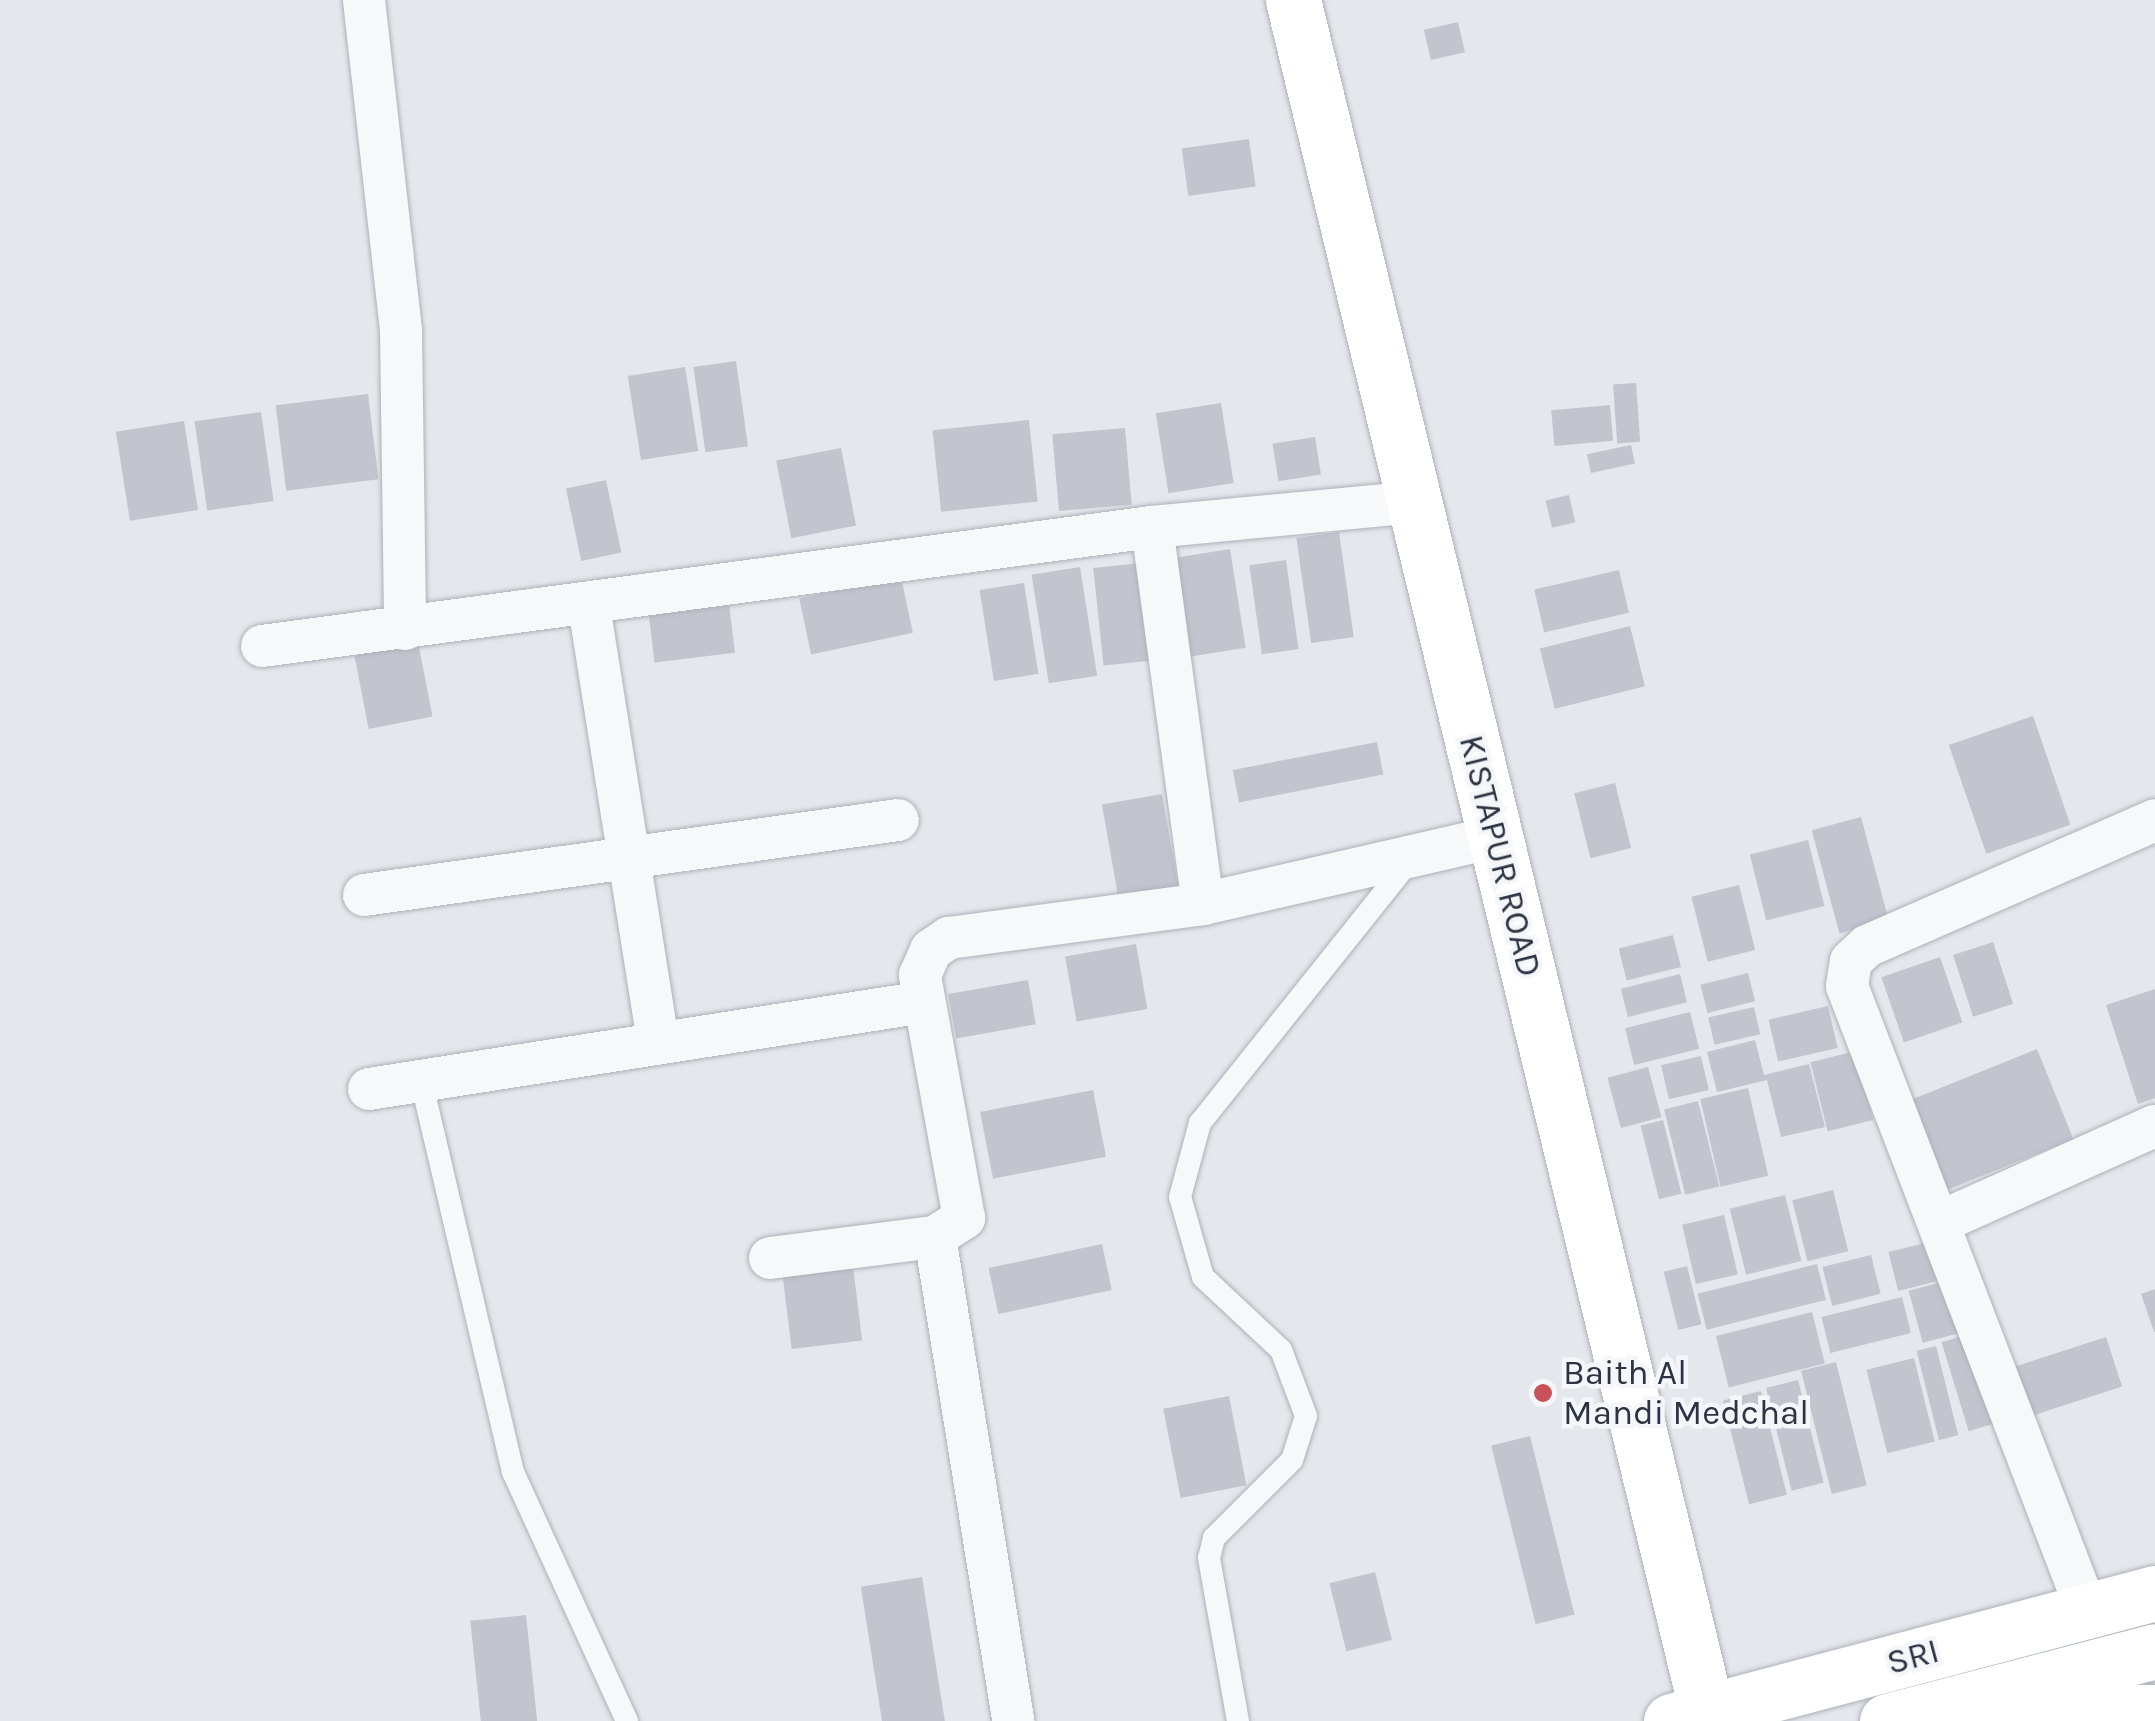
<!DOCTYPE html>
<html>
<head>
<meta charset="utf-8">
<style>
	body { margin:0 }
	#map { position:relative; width:2155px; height:1721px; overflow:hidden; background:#e4e7eb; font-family:Karla,sans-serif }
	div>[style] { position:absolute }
	.building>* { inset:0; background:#c2c5ce; transform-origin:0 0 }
	.roads { filter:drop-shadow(0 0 2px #adb1b9) drop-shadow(0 0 2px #adb1b9) }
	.lane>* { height:22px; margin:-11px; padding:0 11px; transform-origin:11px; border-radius:11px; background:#f7f8fa }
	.street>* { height:42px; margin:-21px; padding:0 21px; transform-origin:21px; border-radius:21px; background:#f7f8fa }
	.secondary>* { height:55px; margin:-27.5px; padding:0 27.5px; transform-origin:27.5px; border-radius:27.5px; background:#fff }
	.highway>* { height:55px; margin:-27.5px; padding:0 27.5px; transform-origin:27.5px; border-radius:27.5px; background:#fff }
	.dots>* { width:28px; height:28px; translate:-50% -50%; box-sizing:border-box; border:5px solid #f4f6f9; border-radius:50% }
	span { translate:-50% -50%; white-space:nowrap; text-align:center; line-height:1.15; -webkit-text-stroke:9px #f4f6f9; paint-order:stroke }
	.street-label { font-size:35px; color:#2c3343 }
	.poi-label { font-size:35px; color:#2c3343 }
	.left { translate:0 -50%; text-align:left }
</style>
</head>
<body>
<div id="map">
	<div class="building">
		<div style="left:1458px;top:22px;width:31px;height:35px;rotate:77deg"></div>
		<div style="left:1249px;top:139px;width:48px;height:68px;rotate:82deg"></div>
		<div style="left:736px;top:361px;width:86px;height:43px;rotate:82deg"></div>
		<div style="left:685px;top:367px;width:85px;height:58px;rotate:81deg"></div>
		<div style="left:1636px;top:383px;width:59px;height:23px;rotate:86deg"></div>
		<div style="left:368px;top:394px;width:86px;height:93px;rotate:83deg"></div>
		<div style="left:1221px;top:403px;width:81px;height:66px;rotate:81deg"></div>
		<div style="left:1610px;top:405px;width:36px;height:59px;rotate:85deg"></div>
		<div style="left:261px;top:412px;width:90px;height:67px;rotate:82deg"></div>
		<div style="left:1029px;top:420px;width:82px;height:97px;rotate:84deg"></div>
		<div style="left:184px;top:421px;width:90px;height:69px;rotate:81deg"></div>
		<div style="left:1125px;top:428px;width:77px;height:73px;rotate:85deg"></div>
		<div style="left:1315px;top:437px;width:38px;height:43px;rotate:81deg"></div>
		<div style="left:1631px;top:445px;width:19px;height:45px;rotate:78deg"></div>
		<div style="left:841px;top:448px;width:79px;height:66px;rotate:79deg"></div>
		<div style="left:606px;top:480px;width:74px;height:41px;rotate:78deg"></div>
		<div style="left:1569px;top:495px;width:28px;height:24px;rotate:77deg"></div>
		<div style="left:1339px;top:532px;width:106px;height:43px;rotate:82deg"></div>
		<div style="left:1230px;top:549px;width:100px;height:57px;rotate:81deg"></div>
		<div style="left:1286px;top:560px;width:90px;height:37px;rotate:82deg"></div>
		<div style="left:1142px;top:563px;width:98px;height:49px;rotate:84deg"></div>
		<div style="left:1080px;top:567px;width:110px;height:49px;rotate:81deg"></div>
		<div style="left:1619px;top:570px;width:44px;height:87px;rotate:77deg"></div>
		<div style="left:901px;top:577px;width:57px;height:104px;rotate:78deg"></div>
		<div style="left:1024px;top:583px;width:92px;height:45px;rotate:81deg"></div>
		<div style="left:729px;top:604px;width:49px;height:81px;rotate:83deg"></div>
		<div style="left:1630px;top:626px;width:62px;height:93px;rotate:76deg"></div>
		<div style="left:418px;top:642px;width:76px;height:65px;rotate:79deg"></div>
		<div style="left:2033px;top:716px;width:115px;height:89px;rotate:71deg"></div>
		<div style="left:1377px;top:742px;width:33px;height:147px;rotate:79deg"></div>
		<div style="left:1615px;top:783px;width:67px;height:42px;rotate:76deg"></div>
		<div style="left:1162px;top:794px;width:100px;height:61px;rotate:80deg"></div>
		<div style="left:1861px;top:817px;width:107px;height:51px;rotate:75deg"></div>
		<div style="left:1808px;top:840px;width:68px;height:60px;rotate:76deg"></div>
		<div style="left:1739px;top:885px;width:67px;height:49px;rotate:76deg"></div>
		<div style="left:1673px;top:935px;width:33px;height:56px;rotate:76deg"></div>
		<div style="left:1993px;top:942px;width:65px;height:42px;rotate:72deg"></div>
		<div style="left:1136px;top:944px;width:66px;height:72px;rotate:80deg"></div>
		<div style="left:1940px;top:957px;width:69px;height:62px;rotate:71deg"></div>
		<div style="left:1748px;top:973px;width:29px;height:49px;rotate:76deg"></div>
		<div style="left:1680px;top:974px;width:29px;height:61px;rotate:76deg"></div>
		<div style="left:1028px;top:980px;width:45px;height:81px;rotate:80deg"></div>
		<div style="clip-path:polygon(2155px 989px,2155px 1098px,2138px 1104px,2106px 1005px)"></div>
		<div style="left:1828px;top:1006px;width:43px;height:61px;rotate:77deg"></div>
		<div style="left:1754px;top:1007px;width:28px;height:47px;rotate:77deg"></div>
		<div style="left:1690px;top:1012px;width:38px;height:67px;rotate:76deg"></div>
		<div style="clip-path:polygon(1755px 1040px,1764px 1075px,1809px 1064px,1825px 1127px,1781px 1137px,1767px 1080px,1717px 1092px,1707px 1052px)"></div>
		<div style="left:2037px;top:1049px;width:97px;height:137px;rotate:68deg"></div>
		<div style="left:1856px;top:1051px;width:71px;height:47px;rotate:76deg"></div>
		<div style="left:1701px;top:1056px;width:35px;height:41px;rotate:77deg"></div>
		<div style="left:1648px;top:1067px;width:52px;height:42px;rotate:75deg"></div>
		<div style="left:1748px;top:1088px;width:90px;height:49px;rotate:77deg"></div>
		<div style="left:1093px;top:1090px;width:68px;height:115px;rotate:79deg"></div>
		<div style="left:1698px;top:1101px;width:88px;height:35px;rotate:76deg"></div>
		<div style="left:1663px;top:1120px;width:76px;height:23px;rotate:76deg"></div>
		<div style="left:1833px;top:1190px;width:63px;height:42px;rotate:76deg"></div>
		<div style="left:1785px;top:1195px;width:68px;height:57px;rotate:76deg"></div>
		<div style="left:1724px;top:1215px;width:61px;height:43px;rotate:77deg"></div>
		<div style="left:1937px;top:1240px;width:40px;height:50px;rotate:76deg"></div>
		<div style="left:1102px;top:1244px;width:47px;height:116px;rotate:78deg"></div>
		<div style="left:1871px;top:1255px;width:40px;height:50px;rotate:76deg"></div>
		<div style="left:1817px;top:1264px;width:37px;height:123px;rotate:76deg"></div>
		<div style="left:853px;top:1266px;width:75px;height:71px;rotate:83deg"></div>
		<div style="left:1687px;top:1266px;width:60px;height:24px;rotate:76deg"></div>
		<div style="left:1956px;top:1278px;width:54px;height:49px;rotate:75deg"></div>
		<div style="clip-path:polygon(2155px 1289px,2155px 1332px,2154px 1332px,2141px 1294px)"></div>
		<div style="left:1902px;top:1297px;width:37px;height:83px;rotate:76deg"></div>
		<div style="left:1812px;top:1312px;width:53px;height:99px;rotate:76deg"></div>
		<div style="left:1975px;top:1332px;width:93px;height:35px;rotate:73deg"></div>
		<div style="left:2106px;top:1337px;width:52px;height:99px;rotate:72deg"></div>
		<div style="left:1936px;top:1346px;width:92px;height:20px;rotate:76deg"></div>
		<div style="left:1914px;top:1358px;width:86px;height:49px;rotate:76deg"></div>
		<div style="left:1836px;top:1362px;width:127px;height:36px;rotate:76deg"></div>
		<div style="left:1798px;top:1380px;width:106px;height:33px;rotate:76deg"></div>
		<div style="left:1761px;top:1391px;width:107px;height:39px;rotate:76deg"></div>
		<div style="left:1229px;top:1396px;width:91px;height:67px;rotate:79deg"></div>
		<div style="left:1530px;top:1436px;width:184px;height:40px;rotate:76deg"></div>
		<div style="left:1375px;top:1572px;width:70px;height:47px;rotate:76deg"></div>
		<div style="left:922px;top:1577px;width:146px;height:62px;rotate:81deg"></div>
		<div style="left:526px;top:1615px;width:107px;height:56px;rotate:84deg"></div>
	</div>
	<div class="roads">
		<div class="lane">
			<div style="left:421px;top:1080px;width:403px;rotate:76.8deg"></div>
			<div style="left:513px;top:1472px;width:274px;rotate:65.4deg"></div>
			<div style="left:1238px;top:1721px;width:166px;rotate:-100.1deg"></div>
			<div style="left:1209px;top:1558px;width:21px;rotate:-76deg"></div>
			<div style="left:1214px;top:1538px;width:110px;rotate:-45deg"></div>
			<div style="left:1292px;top:1460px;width:46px;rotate:-72.3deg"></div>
			<div style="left:1306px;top:1416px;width:71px;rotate:-110.7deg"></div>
			<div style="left:1281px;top:1350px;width:107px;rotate:-136.9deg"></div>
			<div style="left:1203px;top:1277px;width:83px;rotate:-106deg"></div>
			<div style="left:1180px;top:1197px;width:77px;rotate:-74.9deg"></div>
			<div style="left:1200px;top:1123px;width:337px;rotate:-51.4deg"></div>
		</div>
		<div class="street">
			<div style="left:364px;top:0;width:333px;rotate:83.6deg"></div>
			<div style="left:401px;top:331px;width:298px;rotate:89.2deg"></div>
			<div style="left:1152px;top:527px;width:380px;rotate:82.3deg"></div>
			<div style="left:589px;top:606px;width:441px;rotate:81deg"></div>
			<div style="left:262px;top:646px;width:898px;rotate:-7.62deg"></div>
			<div style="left:1152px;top:527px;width:264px;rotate:-5.4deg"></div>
			<div style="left:364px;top:895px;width:539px;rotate:-7.99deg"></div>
			<div style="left:369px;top:1089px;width:562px;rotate:-8.91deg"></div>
			<div style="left:1940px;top:1222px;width:235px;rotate:-24.1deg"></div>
			<div style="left:935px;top:1237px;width:490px;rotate:80.8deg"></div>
			<div style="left:770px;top:1258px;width:166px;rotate:-7.3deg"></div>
			<div style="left:935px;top:1237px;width:35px;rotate:-33deg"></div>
			<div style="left:964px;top:1218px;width:247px;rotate:-100.3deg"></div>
			<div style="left:920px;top:975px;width:27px;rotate:-66deg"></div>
			<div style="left:931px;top:950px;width:22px;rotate:-34deg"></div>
			<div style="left:949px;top:938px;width:256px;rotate:-7.6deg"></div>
			<div style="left:1203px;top:904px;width:300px;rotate:-12.9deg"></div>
			<div style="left:2087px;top:1611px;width:669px;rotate:-111.01deg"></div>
			<div style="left:1847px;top:986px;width:25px;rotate:-81deg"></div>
			<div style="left:1851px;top:961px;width:22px;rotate:-43deg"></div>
			<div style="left:1867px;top:946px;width:314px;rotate:-23.6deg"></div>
		</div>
		<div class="secondary">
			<div style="left:1293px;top:0;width:1761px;rotate:76.41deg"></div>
		</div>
		<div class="highway">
			<div style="left:2008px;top:1709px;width:147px;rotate:1.2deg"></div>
			<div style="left:1671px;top:1721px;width:501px;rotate:-14.81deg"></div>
			<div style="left:1887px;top:1721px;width:277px;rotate:-14.6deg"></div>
		</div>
	</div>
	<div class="dots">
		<div style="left:1543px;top:1393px;background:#c95159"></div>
	</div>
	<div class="street-label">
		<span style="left:1500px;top:856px;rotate:76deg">KISTAPUR ROAD</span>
		<span style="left:1913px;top:1657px;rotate:-15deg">SRI</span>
	</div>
	<div class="poi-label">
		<span class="left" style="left:1563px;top:1393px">Baith Al<br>Mandi Medchal</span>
	</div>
</div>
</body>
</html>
